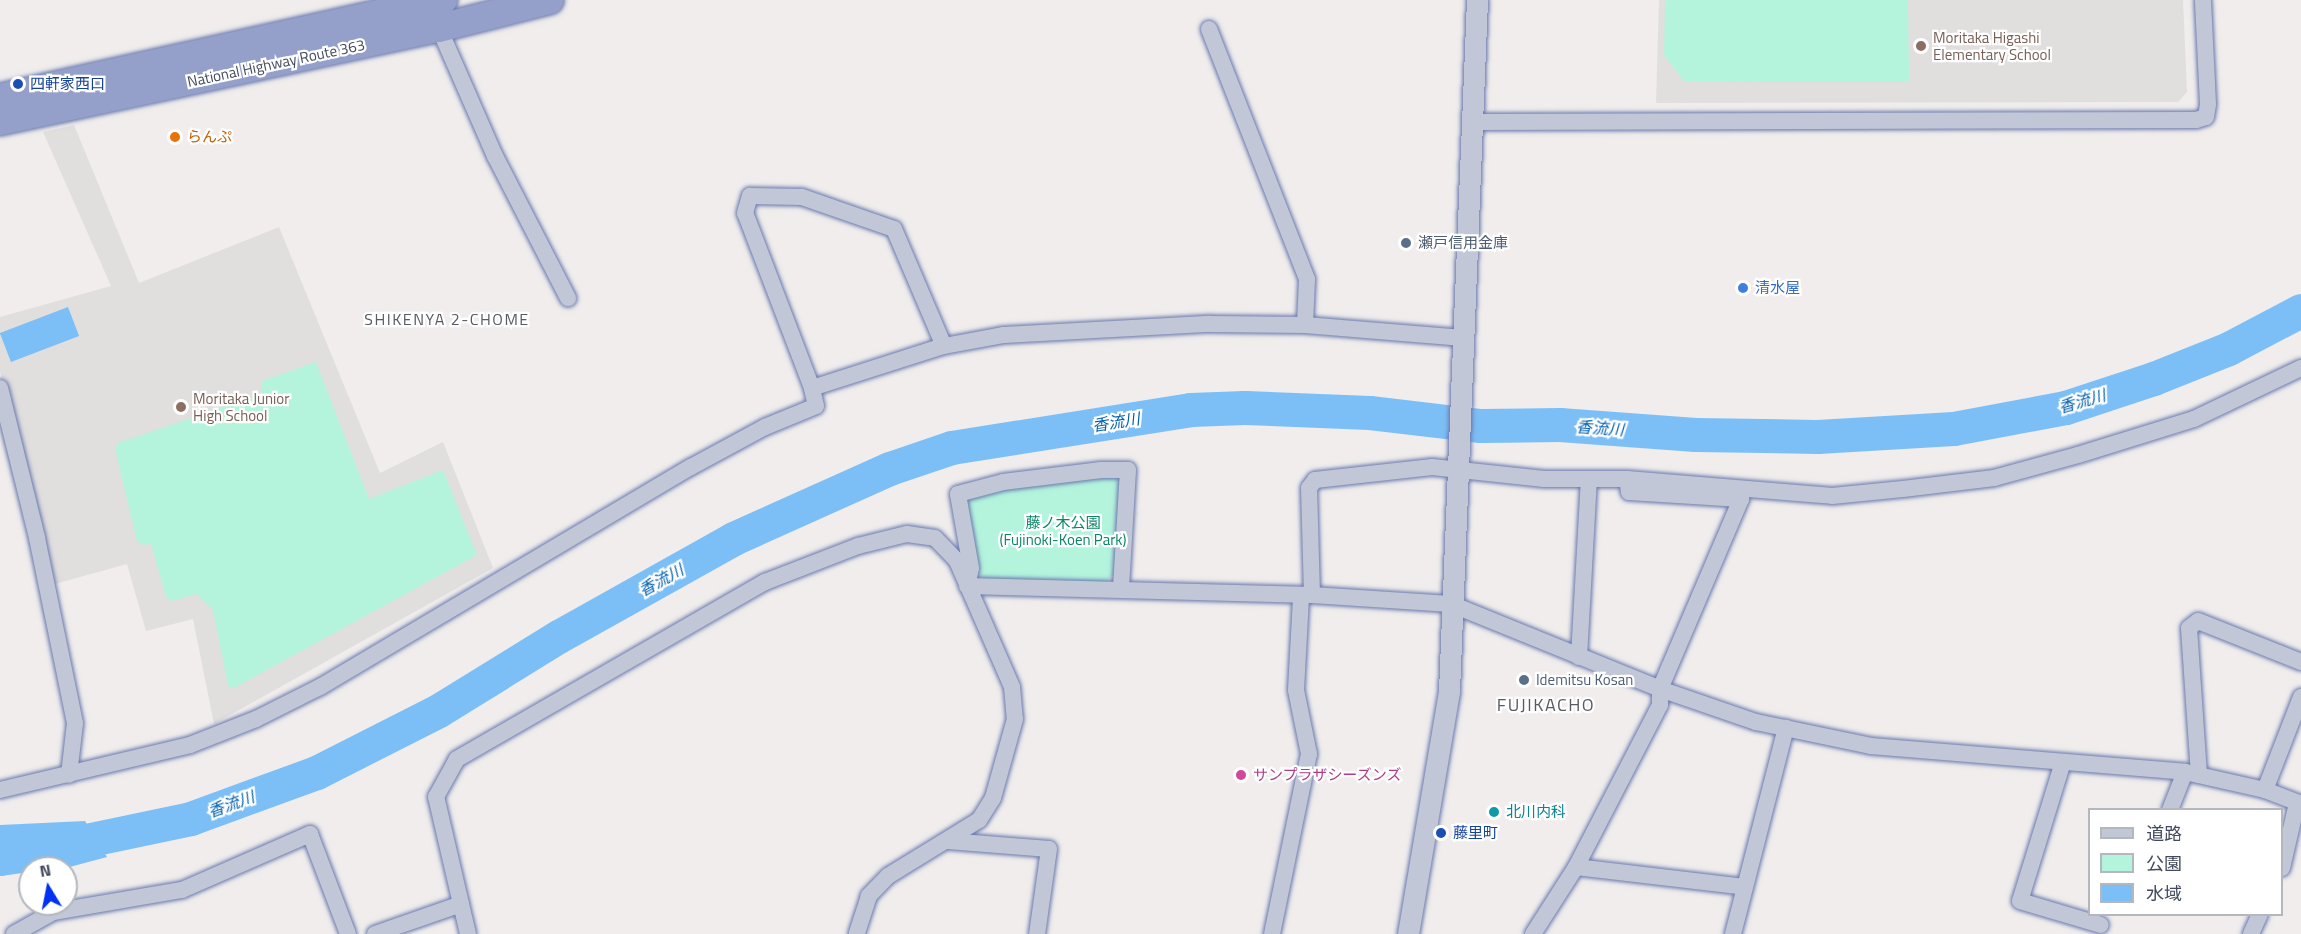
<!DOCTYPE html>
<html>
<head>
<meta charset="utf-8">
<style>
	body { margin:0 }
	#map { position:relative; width:2301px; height:934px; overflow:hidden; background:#f0edec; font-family:"Titillium Web","Noto Sans JP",sans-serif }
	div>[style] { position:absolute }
	.education>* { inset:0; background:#e1dede }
	.green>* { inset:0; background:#b4f4dd }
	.water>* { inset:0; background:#7cbff6; transform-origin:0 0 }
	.river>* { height:34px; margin:-17px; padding:0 17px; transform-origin:17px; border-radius:17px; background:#7cbff6 }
	.roads { filter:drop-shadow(0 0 2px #6979ae) drop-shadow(0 0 2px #6979ae) }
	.minor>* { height:16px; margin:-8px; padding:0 8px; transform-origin:8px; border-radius:8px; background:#c1c7d6 }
	.tertiary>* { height:21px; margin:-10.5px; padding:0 10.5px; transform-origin:10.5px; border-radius:10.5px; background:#c1c7d6 }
	.trunk>* { height:28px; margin:-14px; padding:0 14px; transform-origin:14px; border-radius:14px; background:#94a0ca }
	.dots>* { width:16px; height:16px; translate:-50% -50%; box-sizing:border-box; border:3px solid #fff; border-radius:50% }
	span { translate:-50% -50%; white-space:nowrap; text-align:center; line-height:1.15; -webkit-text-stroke:4.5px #fff; paint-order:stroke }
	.education-label { font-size:15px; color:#785e54 }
	.left { translate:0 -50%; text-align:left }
	.street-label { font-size:15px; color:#434a5d }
	.transit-label { font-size:15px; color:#164399 }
	.food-label { font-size:15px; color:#c56008 }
	.service-label { font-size:15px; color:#4e5e75 }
	.shop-label { font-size:15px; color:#366cbe }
	.park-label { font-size:15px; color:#0b8667 }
	.hotel-label { font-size:15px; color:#b23c85 }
	.culture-label { font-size:15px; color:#0d838f }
	.neighbourhood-label { font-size:16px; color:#595b63; letter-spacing:1.5px }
	.water-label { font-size:16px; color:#0061b2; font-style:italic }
	.quarter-label { font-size:18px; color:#595b63; letter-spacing:1.5px }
	.legend { position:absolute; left:2088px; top:808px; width:195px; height:108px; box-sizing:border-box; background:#fff; border:2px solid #b4b7be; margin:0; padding:8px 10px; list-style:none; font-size:18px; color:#434a5d }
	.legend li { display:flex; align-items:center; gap:12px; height:30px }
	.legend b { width:30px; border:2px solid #b4b7be }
	.north { position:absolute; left:18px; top:856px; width:60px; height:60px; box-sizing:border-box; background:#fff; border:2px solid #b4b7be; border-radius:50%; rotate:350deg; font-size:16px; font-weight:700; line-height:24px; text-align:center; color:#434a5d }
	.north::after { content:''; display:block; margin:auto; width:21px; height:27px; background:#0331f4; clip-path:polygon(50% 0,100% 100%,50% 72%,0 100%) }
</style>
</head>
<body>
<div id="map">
	<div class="education">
		<div style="clip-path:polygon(1659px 0,2183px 0,2187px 92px,2178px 102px,1656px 103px)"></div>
		<div style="clip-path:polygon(74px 125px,139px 283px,279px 227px,380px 473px,443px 442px,493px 568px,214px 724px,193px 619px,146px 631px,127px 564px,55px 584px,0 372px,0 317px,111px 286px,43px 132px)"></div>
	</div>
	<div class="green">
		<div style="clip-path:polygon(1665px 0,1908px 0,1909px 82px,1684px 81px,1664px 55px)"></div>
		<div style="clip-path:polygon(316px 362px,369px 499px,443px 470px,477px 555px,234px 688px,228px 686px,213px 610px,196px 594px,172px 601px,166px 597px,151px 544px,143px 545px,137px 541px,115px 449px,118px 443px,262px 394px,262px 381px)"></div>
		<div style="clip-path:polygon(1114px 475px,1119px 483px,1114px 575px,1105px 582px,984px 579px,975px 570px,963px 505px,968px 498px,1005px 487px)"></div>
	</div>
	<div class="water">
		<div style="left:68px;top:307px;width:31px;height:73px;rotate:69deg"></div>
		<div style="clip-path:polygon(85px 821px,107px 857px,66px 868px,30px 868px,30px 872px,0 876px,0 825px)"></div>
	</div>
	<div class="river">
		<div style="left:0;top:859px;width:195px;rotate:-11.8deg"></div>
		<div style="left:191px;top:819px;width:134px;rotate:-20.1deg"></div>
		<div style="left:317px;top:773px;width:137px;rotate:-26.9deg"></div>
		<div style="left:439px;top:711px;width:141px;rotate:-31.7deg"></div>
		<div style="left:559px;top:637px;width:201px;rotate:-29.2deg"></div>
		<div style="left:734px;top:539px;width:171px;rotate:-24.2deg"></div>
		<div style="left:890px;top:469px;width:65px;rotate:-18.7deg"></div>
		<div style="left:952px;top:448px;width:242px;rotate:-9deg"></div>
		<div style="left:1191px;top:410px;width:54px;rotate:-2.1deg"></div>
		<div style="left:1245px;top:408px;width:125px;rotate:2.3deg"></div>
		<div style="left:1370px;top:413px;width:112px;rotate:6.7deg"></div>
		<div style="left:1481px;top:426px;width:79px;rotate:-0.7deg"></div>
		<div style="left:1560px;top:425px;width:136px;rotate:4.2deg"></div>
		<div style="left:1696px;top:435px;width:122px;rotate:0.9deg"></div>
		<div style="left:1818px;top:437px;width:136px;rotate:-3.4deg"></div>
		<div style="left:1954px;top:429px;width:114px;rotate:-10.6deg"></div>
		<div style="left:2066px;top:408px;width:93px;rotate:-18.2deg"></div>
		<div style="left:2154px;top:379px;width:81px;rotate:-21.8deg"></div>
		<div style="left:2229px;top:349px;width:81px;rotate:-27.8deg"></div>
	</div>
	<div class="roads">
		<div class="minor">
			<div style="left:439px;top:28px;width:140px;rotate:66.4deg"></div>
			<div style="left:495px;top:156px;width:160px;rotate:62.8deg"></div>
			<div style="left:1209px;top:29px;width:269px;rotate:68.6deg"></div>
			<div style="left:1307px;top:279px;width:46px;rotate:92.5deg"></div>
			<div style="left:1475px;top:122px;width:721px;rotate:-0.16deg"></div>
			<div style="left:2196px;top:120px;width:10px;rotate:-17deg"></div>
			<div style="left:2206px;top:117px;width:13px;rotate:-81deg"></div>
			<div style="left:2208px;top:104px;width:104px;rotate:-92.8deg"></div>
			<div style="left:0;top:388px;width:154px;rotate:76.1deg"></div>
			<div style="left:37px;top:538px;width:189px;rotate:78.4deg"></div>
			<div style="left:75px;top:723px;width:52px;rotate:96.6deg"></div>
			<div style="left:812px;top:388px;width:187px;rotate:-110.9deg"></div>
			<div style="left:745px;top:213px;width:18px;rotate:-74deg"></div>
			<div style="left:750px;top:196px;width:52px;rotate:1.1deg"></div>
			<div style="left:802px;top:197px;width:97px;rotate:19.2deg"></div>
			<div style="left:894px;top:229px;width:127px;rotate:66.9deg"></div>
			<div style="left:968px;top:582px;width:14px;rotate:-78deg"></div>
			<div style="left:971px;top:568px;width:75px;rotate:-100deg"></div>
			<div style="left:958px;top:494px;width:47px;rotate:-14.9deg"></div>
			<div style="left:1003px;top:482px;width:99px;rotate:-7deg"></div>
			<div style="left:1101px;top:470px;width:27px"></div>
			<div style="left:1128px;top:470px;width:118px;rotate:93.4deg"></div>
			<div style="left:967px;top:586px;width:345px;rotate:1.5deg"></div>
			<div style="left:1312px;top:595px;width:139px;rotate:3.7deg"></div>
			<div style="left:1451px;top:604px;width:226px;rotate:22.1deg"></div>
			<div style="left:1660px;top:689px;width:102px;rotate:19deg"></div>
			<div style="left:1756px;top:722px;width:117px;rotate:11.8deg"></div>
			<div style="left:1871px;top:746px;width:315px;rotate:4.7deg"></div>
			<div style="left:2185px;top:772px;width:82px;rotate:12.7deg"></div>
			<div style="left:2265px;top:790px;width:39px;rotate:21deg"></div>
			<div style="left:1312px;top:595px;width:107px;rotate:-91.6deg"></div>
			<div style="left:1309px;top:488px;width:10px;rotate:-53deg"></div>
			<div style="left:1315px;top:480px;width:118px;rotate:-6.3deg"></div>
			<div style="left:1432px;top:467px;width:113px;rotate:6.1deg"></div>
			<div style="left:1544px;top:479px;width:83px"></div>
			<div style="left:1627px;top:479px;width:206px;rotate:4.7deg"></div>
			<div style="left:1832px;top:496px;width:71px;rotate:-5.6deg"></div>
			<div style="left:1903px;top:489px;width:92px;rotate:-6.9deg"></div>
			<div style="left:1994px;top:478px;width:87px;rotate:-15.3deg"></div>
			<div style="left:2078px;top:455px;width:121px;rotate:-17.2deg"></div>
			<div style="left:2194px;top:419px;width:119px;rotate:-25.5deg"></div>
			<div style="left:1579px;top:657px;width:177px;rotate:-86.8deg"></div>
			<div style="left:2063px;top:762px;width:145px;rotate:107.2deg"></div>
			<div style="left:2020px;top:901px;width:84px;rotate:16.5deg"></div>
			<div style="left:2199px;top:775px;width:147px;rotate:-93.9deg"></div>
			<div style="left:2189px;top:628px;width:11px;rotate:-38deg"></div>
			<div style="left:2198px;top:621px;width:111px;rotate:21.7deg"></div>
			<div style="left:0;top:790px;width:195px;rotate:-13.3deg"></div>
			<div style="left:190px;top:745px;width:71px;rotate:-21.5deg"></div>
			<div style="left:256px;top:719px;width:72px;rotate:-26.6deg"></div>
			<div style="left:320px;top:687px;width:431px;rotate:-30.7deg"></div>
			<div style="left:691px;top:467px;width:84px;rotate:-28.4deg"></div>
			<div style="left:765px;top:427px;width:55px;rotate:-22.4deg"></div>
			<div style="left:816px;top:406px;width:18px;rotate:-103deg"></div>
			<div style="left:812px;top:388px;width:139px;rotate:-17.7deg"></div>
			<div style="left:944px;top:346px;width:61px;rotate:-10.4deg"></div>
			<div style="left:1004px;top:335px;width:206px;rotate:-3.1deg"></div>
			<div style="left:1210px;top:324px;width:95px;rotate:0.6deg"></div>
			<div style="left:1305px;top:325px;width:159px;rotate:4.7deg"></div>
			<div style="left:2265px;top:790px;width:100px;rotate:-68.8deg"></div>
			<div style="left:2170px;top:810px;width:41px;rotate:-68.5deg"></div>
			<div style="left:948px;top:841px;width:101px;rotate:4.5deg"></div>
			<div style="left:1049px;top:849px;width:86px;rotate:98deg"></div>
			<div style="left:1576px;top:867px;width:170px;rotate:6.7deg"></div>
			<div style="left:2282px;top:868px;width:67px;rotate:-77deg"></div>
			<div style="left:14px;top:934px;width:45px;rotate:-29.4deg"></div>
			<div style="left:53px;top:912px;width:131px;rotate:-9.7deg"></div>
			<div style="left:182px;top:890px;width:140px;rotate:-23.6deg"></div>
			<div style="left:310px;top:834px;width:107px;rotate:69.2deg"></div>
			<div style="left:375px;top:934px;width:91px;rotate:-19.2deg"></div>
			<div style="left:468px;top:934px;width:141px;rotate:-103.1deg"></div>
			<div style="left:436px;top:797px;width:43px;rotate:-61.1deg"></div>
			<div style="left:457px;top:759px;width:355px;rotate:-29.9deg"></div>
			<div style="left:765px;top:582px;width:100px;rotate:-21.2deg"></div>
			<div style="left:858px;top:546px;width:50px;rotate:-13.8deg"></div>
			<div style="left:907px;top:534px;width:28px;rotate:8deg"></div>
			<div style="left:935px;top:538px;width:32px;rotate:46deg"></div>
			<div style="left:957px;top:561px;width:137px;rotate:66.4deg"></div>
			<div style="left:1012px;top:687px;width:32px;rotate:85deg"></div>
			<div style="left:1015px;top:719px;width:82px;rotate:105.6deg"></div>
			<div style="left:993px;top:798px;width:26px;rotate:122deg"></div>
			<div style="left:979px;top:820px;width:107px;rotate:148.4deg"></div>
			<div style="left:888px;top:876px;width:28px;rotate:134deg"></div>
			<div style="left:869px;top:896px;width:40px;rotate:108deg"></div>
			<div style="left:1272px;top:934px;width:184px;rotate:-78.4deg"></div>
			<div style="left:1309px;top:754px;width:65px;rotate:-101.5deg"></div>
			<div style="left:1296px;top:690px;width:93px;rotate:-86.9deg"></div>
			<div style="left:1533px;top:934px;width:80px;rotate:-57.3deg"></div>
			<div style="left:1576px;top:867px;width:182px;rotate:-62.6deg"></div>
			<div style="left:1660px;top:705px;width:16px;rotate:-90deg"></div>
			<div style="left:1660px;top:689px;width:207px;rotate:-66.9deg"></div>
			<div style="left:1741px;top:499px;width:112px;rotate:-176.4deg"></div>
			<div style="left:1629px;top:492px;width:13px;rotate:-99deg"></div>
			<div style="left:1733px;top:934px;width:213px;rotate:-75.6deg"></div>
			<div style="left:2251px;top:934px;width:22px;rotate:-66deg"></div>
		</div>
		<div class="tertiary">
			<div style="left:1408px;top:934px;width:246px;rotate:-80.4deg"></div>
			<div style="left:1449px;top:691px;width:692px;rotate:-87.68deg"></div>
		</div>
		<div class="trunk">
			<div style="left:0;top:98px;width:454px;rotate:-12.5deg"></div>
			<div style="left:0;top:121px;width:449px;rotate:-12deg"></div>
			<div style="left:439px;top:28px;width:114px;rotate:-14.2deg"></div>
		</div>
	</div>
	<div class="dots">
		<div style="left:1921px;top:46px;background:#8d6e63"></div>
		<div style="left:18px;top:84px;background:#1a4fb4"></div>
		<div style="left:175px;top:137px;background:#e8710a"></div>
		<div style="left:1406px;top:243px;background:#5c6f8a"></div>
		<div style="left:1743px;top:288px;background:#3f7fe0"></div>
		<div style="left:181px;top:407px;background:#8d6e63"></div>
		<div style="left:1524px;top:680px;background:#5c6f8a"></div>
		<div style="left:1241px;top:775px;background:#d1479c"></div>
		<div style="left:1494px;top:812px;background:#0f9aa8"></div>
		<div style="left:1441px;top:833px;background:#1a4fb4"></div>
	</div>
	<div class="education-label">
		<span class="left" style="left:1933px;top:46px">Moritaka Higashi<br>Elementary School</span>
		<span class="left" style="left:193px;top:407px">Moritaka Junior<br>High School</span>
	</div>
	<div class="street-label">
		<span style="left:276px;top:63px;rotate:-12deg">National Highway Route 363</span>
	</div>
	<div class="transit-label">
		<span class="left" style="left:30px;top:84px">四軒家西口</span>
		<span class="left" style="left:1453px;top:833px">藤里町</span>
	</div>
	<div class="food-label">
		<span class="left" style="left:187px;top:137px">らんぷ</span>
	</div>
	<div class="service-label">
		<span class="left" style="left:1418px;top:243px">瀬戸信用金庫</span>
		<span class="left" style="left:1536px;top:680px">Idemitsu Kosan</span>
	</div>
	<div class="shop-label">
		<span class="left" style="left:1755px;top:288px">清水屋</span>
	</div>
	<div class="park-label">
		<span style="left:1063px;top:531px">藤ノ木公園<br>(Fujinoki-Koen Park)</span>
	</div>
	<div class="hotel-label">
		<span class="left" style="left:1253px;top:775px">サンプラザシーズンズ</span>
	</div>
	<div class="culture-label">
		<span class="left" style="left:1506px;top:812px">北川内科</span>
	</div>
	<div class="neighbourhood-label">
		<span style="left:447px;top:319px">SHIKENYA 2-CHOME</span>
	</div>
	<div class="water-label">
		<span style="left:2082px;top:401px;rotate:-16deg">香流川</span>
		<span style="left:1116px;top:422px;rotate:-9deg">香流川</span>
		<span style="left:1600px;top:428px;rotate:4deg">香流川</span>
		<span style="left:661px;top:580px;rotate:-29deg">香流川</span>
		<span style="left:231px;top:804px;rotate:-20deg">香流川</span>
	</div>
	<div class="quarter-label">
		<span style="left:1546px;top:705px">FUJIKACHO</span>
	</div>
	<ul class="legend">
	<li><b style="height:8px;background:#c1c7d6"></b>道路</li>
	<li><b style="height:16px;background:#b4f4dd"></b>公園</li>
	<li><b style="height:16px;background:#7cbff6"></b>水域</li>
	</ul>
	<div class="north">N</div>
</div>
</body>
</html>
